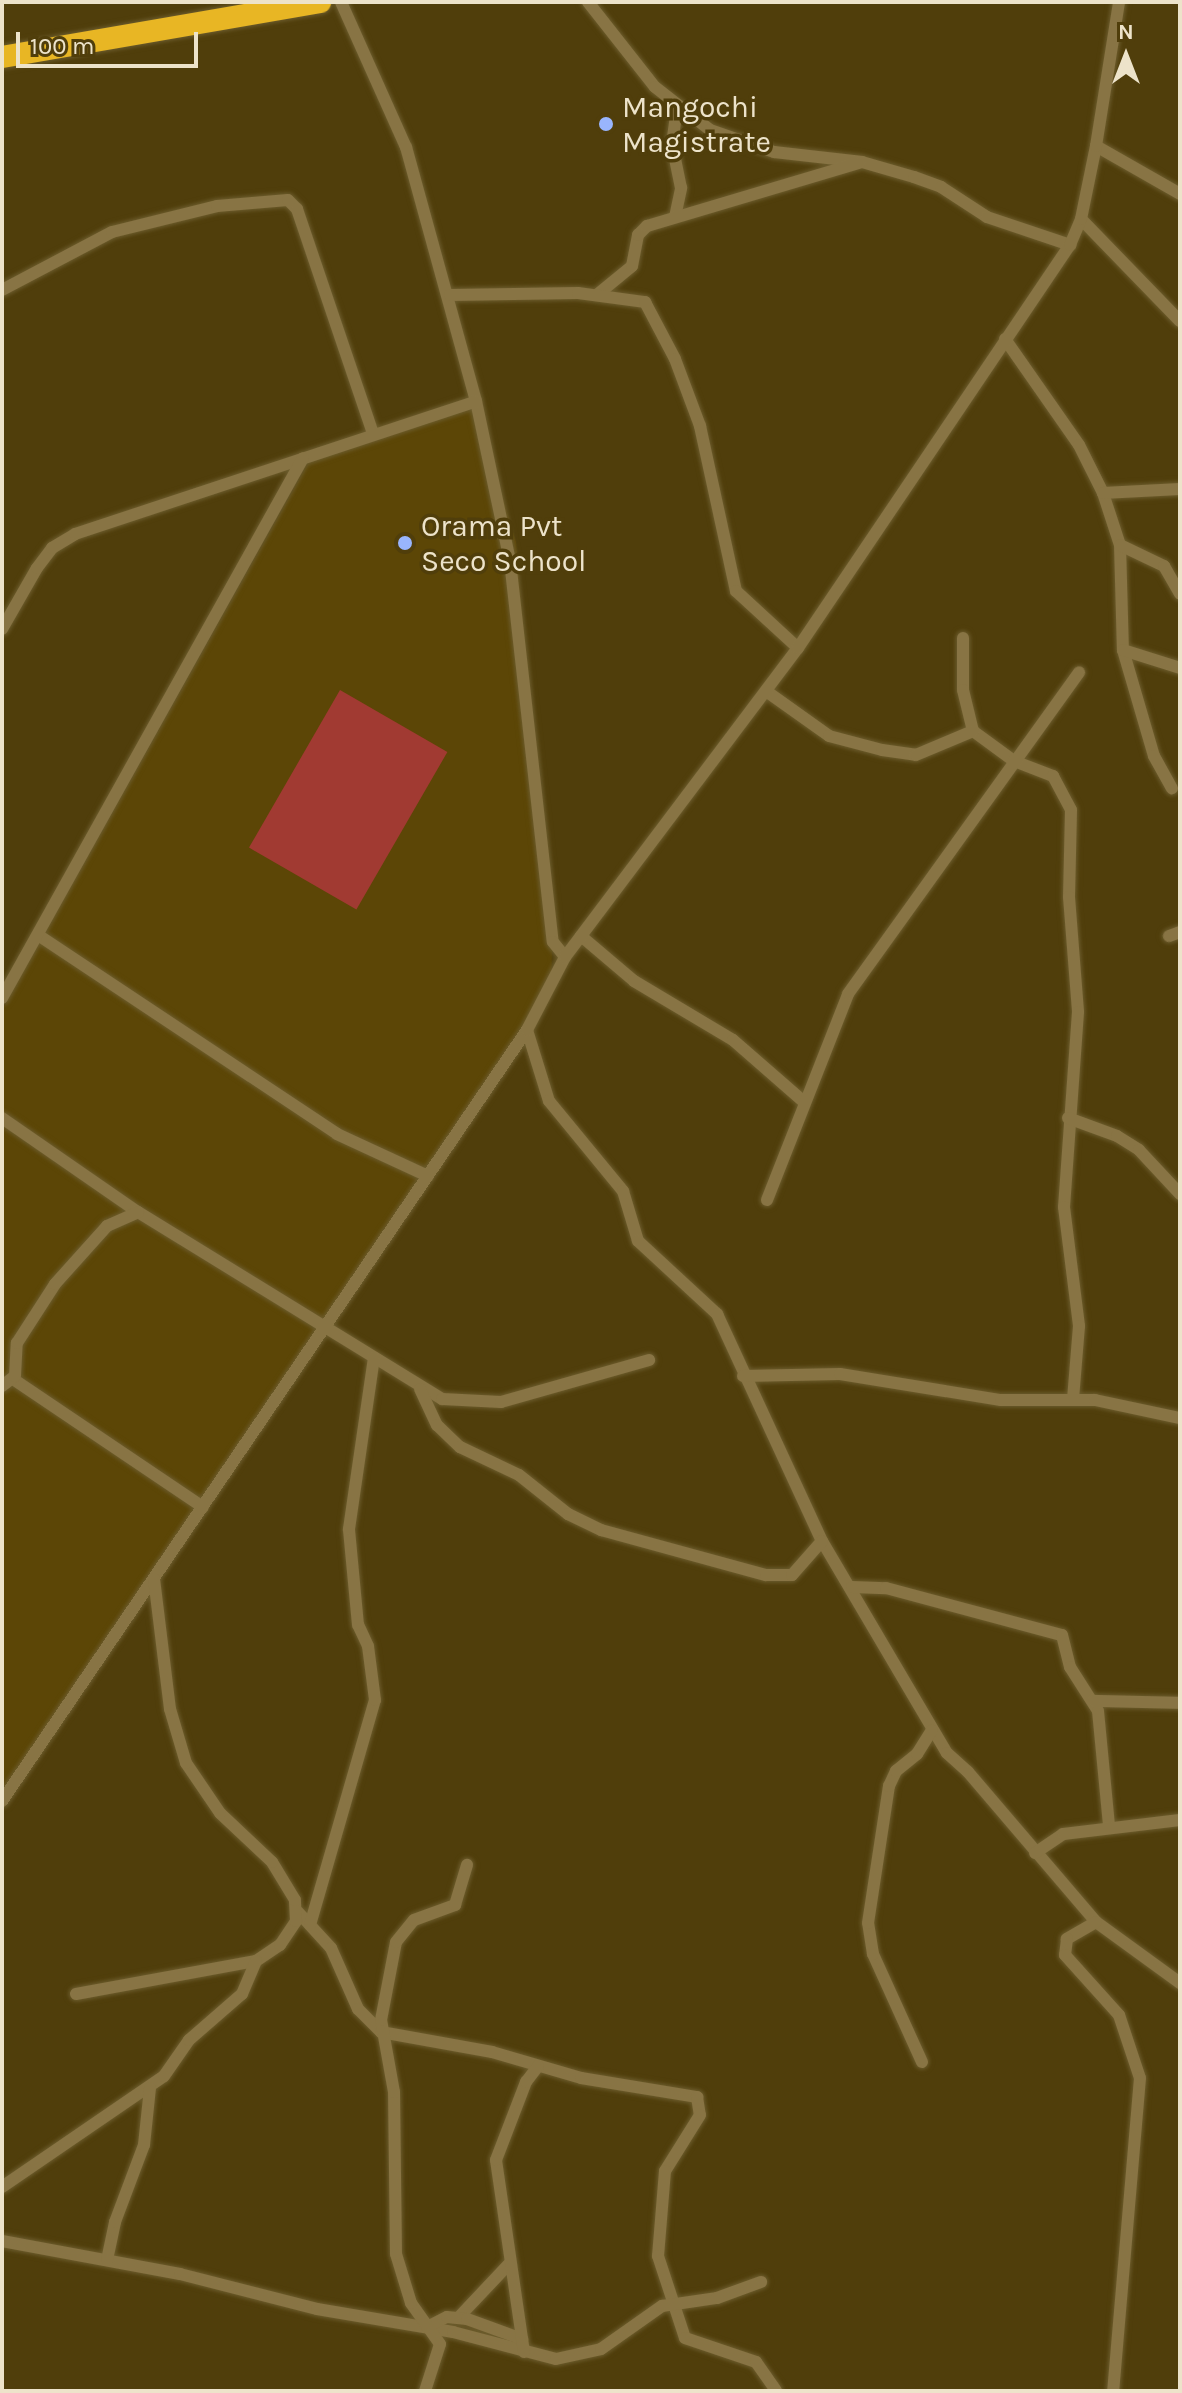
<!DOCTYPE html>
<html>
<head>
<meta charset="utf-8">
<style>
	body { margin:0 }
	#map { position:relative; width:1182px; height:2393px; overflow:hidden; background:#503e0b; font-family:Karla,sans-serif }
	div>[style] { position:absolute }
	.built>* { inset:0; background:#5c4606 }
	.green>* { inset:0; background:#a13a32; transform-origin:0 0 }
	.roads { filter:drop-shadow(0 0 2px #6c5c2d) drop-shadow(0 0 2px #6c5c2d) }
	.street>* { height:12px; margin:-6px; padding:0 6px; transform-origin:6px; border-radius:6px; background:#887444 }
	.highway>* { height:22px; margin:-11px; padding:0 11px; transform-origin:11px; border-radius:11px; background:#e8b624 }
	.dots>* { width:22px; height:22px; translate:-50% -50%; box-sizing:border-box; border:4px solid #503e0b; border-radius:50% }
	span { translate:-50% -50%; white-space:nowrap; text-align:center; line-height:1.15; -webkit-text-stroke:7px #503e0b; paint-order:stroke }
	.poi-label { font-size:30px; color:#ede3ca }
	.left { translate:0 -50%; text-align:left }
	.frame { position:absolute; inset:0; border:4px solid #ede3ca; pointer-events:none }
	.north { position:absolute; left:1086px; top:16px; width:80px; height:80px; -webkit-text-stroke:6px #503e0b; paint-order:stroke; rotate:0deg; font-size:22px; font-weight:700; line-height:32px; text-align:center; color:#ede3ca }
	.north::after { content:''; display:block; margin:auto; width:28px; height:36px; background:#ede3ca; clip-path:polygon(50% 0,100% 100%,50% 72%,0 100%) }
	.scale { position:absolute; left:16px; top:32px; width:182px; height:36px; box-sizing:border-box; border:4px solid #ede3ca; border-top:0; padding-left:10px; font-size:24px; line-height:28px; white-space:nowrap; color:#ede3ca; -webkit-text-stroke:6px #503e0b; paint-order:stroke }
</style>
</head>
<body>
<div id="map">
	<div class="built">
		<div style="clip-path:polygon(476px 406px,516px 542px,552px 949px,551px 997px,172px 1547px,2px 1807px,2px 1010px,309px 462px)"></div>
	</div>
	<div class="green">
		<div style="left:340px;top:690px;width:124px;height:182px;rotate:30deg"></div>
	</div>
	<div class="roads">
		<div class="street">
			<div style="left:341px;top:2px;width:159px;rotate:65.9deg"></div>
			<div style="left:406px;top:147px;width:263px;rotate:74.6deg"></div>
			<div style="left:476px;top:401px;width:164px;rotate:78deg"></div>
			<div style="left:510px;top:561px;width:383px;rotate:83.6deg"></div>
			<div style="left:553px;top:942px;width:19px;rotate:51deg"></div>
			<div style="left:588px;top:2px;width:108px;rotate:51.8deg"></div>
			<div style="left:655px;top:87px;width:70px;rotate:38deg"></div>
			<div style="left:710px;top:130px;width:68px;rotate:19deg"></div>
			<div style="left:774px;top:152px;width:89px;rotate:6.5deg"></div>
			<div style="left:862px;top:162px;width:54px;rotate:16.1deg"></div>
			<div style="left:914px;top:177px;width:29px;rotate:20deg"></div>
			<div style="left:941px;top:187px;width:55px;rotate:33.1deg"></div>
			<div style="left:987px;top:217px;width:88px;rotate:18.6deg"></div>
			<div style="left:1096px;top:146px;width:97px;rotate:29.7deg"></div>
			<div style="left:675px;top:217px;width:30px;rotate:-78deg"></div>
			<div style="left:681px;top:188px;width:45px;rotate:-101.6deg"></div>
			<div style="left:672px;top:144px;width:36px;rotate:-82deg"></div>
			<div style="left:1081px;top:219px;width:142px;rotate:45.9deg"></div>
			<div style="left:2px;top:290px;width:124px;rotate:-27.8deg"></div>
			<div style="left:112px;top:232px;width:108px;rotate:-13.9deg"></div>
			<div style="left:217px;top:206px;width:71px;rotate:-4.8deg"></div>
			<div style="left:288px;top:200px;width:13px;rotate:45deg"></div>
			<div style="left:297px;top:209px;width:237px;rotate:71.3deg"></div>
			<div style="left:598px;top:294px;width:44px;rotate:-39.5deg"></div>
			<div style="left:632px;top:266px;width:32px;rotate:-79deg"></div>
			<div style="left:638px;top:235px;width:13px;rotate:-45deg"></div>
			<div style="left:647px;top:226px;width:221px;rotate:-16.6deg"></div>
			<div style="left:450px;top:295px;width:128px;rotate:-0.9deg"></div>
			<div style="left:578px;top:293px;width:68px;rotate:7.7deg"></div>
			<div style="left:645px;top:302px;width:64px;rotate:62.2deg"></div>
			<div style="left:675px;top:359px;width:72px;rotate:69.5deg"></div>
			<div style="left:700px;top:426px;width:169px;rotate:77.7deg"></div>
			<div style="left:736px;top:591px;width:84px;rotate:42.6deg"></div>
			<div style="left:1005px;top:339px;width:129px;rotate:55.1deg"></div>
			<div style="left:1079px;top:445px;width:54px;rotate:63.4deg"></div>
			<div style="left:1103px;top:493px;width:55px;rotate:71.9deg"></div>
			<div style="left:1120px;top:545px;width:105px;rotate:88.4deg"></div>
			<div style="left:1123px;top:650px;width:110px;rotate:73.7deg"></div>
			<div style="left:1154px;top:756px;width:37px;rotate:61deg"></div>
			<div style="left:1103px;top:493px;width:77px;rotate:-3deg"></div>
			<div style="left:1120px;top:545px;width:49px;rotate:25.5deg"></div>
			<div style="left:1164px;top:566px;width:32px;rotate:60deg"></div>
			<div style="left:2px;top:629px;width:70px;rotate:-60.2deg"></div>
			<div style="left:37px;top:568px;width:25px;rotate:-53deg"></div>
			<div style="left:52px;top:548px;width:27px;rotate:-31deg"></div>
			<div style="left:75px;top:534px;width:422px;rotate:-18.3deg"></div>
			<div style="left:963px;top:638px;width:52px;rotate:90deg"></div>
			<div style="left:963px;top:690px;width:42px;rotate:76.3deg"></div>
			<div style="left:973px;top:731px;width:51px;rotate:36.2deg"></div>
			<div style="left:1014px;top:761px;width:42px;rotate:21deg"></div>
			<div style="left:1053px;top:776px;width:38px;rotate:62deg"></div>
			<div style="left:1071px;top:810px;width:87px;rotate:91.3deg"></div>
			<div style="left:1069px;top:897px;width:115px;rotate:85.5deg"></div>
			<div style="left:1078px;top:1012px;width:196px;rotate:94.1deg"></div>
			<div style="left:1064px;top:1207px;width:120px;rotate:82.8deg"></div>
			<div style="left:1079px;top:1326px;width:73px;rotate:94.7deg"></div>
			<div style="left:1123px;top:650px;width:60px;rotate:17.5deg"></div>
			<div style="left:766px;top:691px;width:77px;rotate:35.5deg"></div>
			<div style="left:829px;top:736px;width:55px;rotate:14.8deg"></div>
			<div style="left:882px;top:750px;width:34px;rotate:8deg"></div>
			<div style="left:916px;top:755px;width:62px;rotate:-22.8deg"></div>
			<div style="left:38px;top:935px;width:359px;rotate:33.6deg"></div>
			<div style="left:337px;top:1134px;width:100px;rotate:24.8deg"></div>
			<div style="left:581px;top:936px;width:70px;rotate:40.3deg"></div>
			<div style="left:634px;top:981px;width:115px;rotate:30.8deg"></div>
			<div style="left:733px;top:1040px;width:93px;rotate:41.1deg"></div>
			<div style="left:1169px;top:936px;width:12px;rotate:-20deg"></div>
			<div style="left:2px;top:998px;width:618px;rotate:-60.86deg"></div>
			<div style="left:527px;top:1030px;width:74px;rotate:72.8deg"></div>
			<div style="left:549px;top:1101px;width:117px;rotate:50.6deg"></div>
			<div style="left:623px;top:1191px;width:52px;rotate:73.3deg"></div>
			<div style="left:638px;top:1241px;width:108px;rotate:42.7deg"></div>
			<div style="left:717px;top:1314px;width:250px;rotate:65.2deg"></div>
			<div style="left:822px;top:1541px;width:246px;rotate:59.5deg"></div>
			<div style="left:947px;top:1753px;width:28px;rotate:42deg"></div>
			<div style="left:968px;top:1772px;width:197px;rotate:49.5deg"></div>
			<div style="left:1096px;top:1922px;width:104px;rotate:36deg"></div>
			<div style="left:2px;top:1118px;width:165px;rotate:34.7deg"></div>
			<div style="left:138px;top:1212px;width:357px;rotate:31.6deg"></div>
			<div style="left:442px;top:1399px;width:59px;rotate:2.9deg"></div>
			<div style="left:501px;top:1402px;width:154px;rotate:-15.8deg"></div>
			<div style="left:1068px;top:1118px;width:52px;rotate:20.2deg"></div>
			<div style="left:1117px;top:1136px;width:26px;rotate:32deg"></div>
			<div style="left:1139px;top:1150px;width:60px;rotate:47deg"></div>
			<div style="left:767px;top:1200px;width:221px;rotate:-68.5deg"></div>
			<div style="left:848px;top:994px;width:396px;rotate:-54.3deg"></div>
			<div style="left:743px;top:1376px;width:97px;rotate:-1.2deg"></div>
			<div style="left:840px;top:1374px;width:163px;rotate:9.2deg"></div>
			<div style="left:1001px;top:1400px;width:94px"></div>
			<div style="left:1095px;top:1400px;width:87px;rotate:12deg"></div>
			<div style="left:13px;top:1379px;width:229px;rotate:34deg"></div>
			<div style="left:2px;top:1386px;width:16px;rotate:-38deg"></div>
			<div style="left:15px;top:1376px;width:33px;rotate:-87deg"></div>
			<div style="left:17px;top:1343px;width:70px;rotate:-57.2deg"></div>
			<div style="left:55px;top:1284px;width:78px;rotate:-48.1deg"></div>
			<div style="left:107px;top:1226px;width:34px;rotate:-24deg"></div>
			<div style="left:420px;top:1389px;width:40px;rotate:65deg"></div>
			<div style="left:437px;top:1425px;width:32px;rotate:44deg"></div>
			<div style="left:460px;top:1447px;width:65px;rotate:25.4deg"></div>
			<div style="left:519px;top:1475px;width:63px;rotate:38.5deg"></div>
			<div style="left:568px;top:1514px;width:37px;rotate:26deg"></div>
			<div style="left:601px;top:1530px;width:171px;rotate:15.3deg"></div>
			<div style="left:766px;top:1575px;width:26px"></div>
			<div style="left:792px;top:1575px;width:45px;rotate:-48.6deg"></div>
			<div style="left:852px;top:1587px;width:34px;rotate:2deg"></div>
			<div style="left:886px;top:1588px;width:182px;rotate:15deg"></div>
			<div style="left:1062px;top:1635px;width:33px;rotate:76deg"></div>
			<div style="left:1070px;top:1667px;width:52px;rotate:57.5deg"></div>
			<div style="left:1098px;top:1711px;width:115px;rotate:84.5deg"></div>
			<div style="left:1094px;top:1701px;width:86px;rotate:1.3deg"></div>
			<div style="left:2px;top:1801px;width:933px;rotate:-55.75deg"></div>
			<div style="left:527px;top:1030px;width:82px;rotate:-62.5deg"></div>
			<div style="left:565px;top:957px;width:387px;rotate:-53deg"></div>
			<div style="left:798px;top:648px;width:486px;rotate:-56deg"></div>
			<div style="left:1070px;top:245px;width:28px;rotate:-67deg"></div>
			<div style="left:1081px;top:219px;width:75px;rotate:-78.4deg"></div>
			<div style="left:1096px;top:146px;width:146px;rotate:-80.9deg"></div>
			<div style="left:1035px;top:1853px;width:34px;rotate:-34deg"></div>
			<div style="left:1063px;top:1834px;width:118px;rotate:-6.8deg"></div>
			<div style="left:298px;top:1912px;width:49px;rotate:47.5deg"></div>
			<div style="left:331px;top:1948px;width:67px;rotate:66.1deg"></div>
			<div style="left:358px;top:2009px;width:33px;rotate:45deg"></div>
			<div style="left:381px;top:2032px;width:113px;rotate:10.2deg"></div>
			<div style="left:492px;top:2052px;width:93px;rotate:16.3deg"></div>
			<div style="left:581px;top:2078px;width:118px;rotate:9.3deg"></div>
			<div style="left:697px;top:2097px;width:18px;rotate:81deg"></div>
			<div style="left:700px;top:2115px;width:66px;rotate:122deg"></div>
			<div style="left:665px;top:2171px;width:85px;rotate:94.7deg"></div>
			<div style="left:658px;top:2256px;width:86px;rotate:71.8deg"></div>
			<div style="left:685px;top:2338px;width:75px;rotate:18.7deg"></div>
			<div style="left:756px;top:2362px;width:35px;rotate:55deg"></div>
			<div style="left:1096px;top:1922px;width:34px;rotate:150deg"></div>
			<div style="left:1067px;top:1939px;width:16px;rotate:97deg"></div>
			<div style="left:1065px;top:1955px;width:81px;rotate:48deg"></div>
			<div style="left:1119px;top:2015px;width:66px;rotate:71.6deg"></div>
			<div style="left:1140px;top:2078px;width:314px;rotate:94.9deg"></div>
			<div style="left:310px;top:1925px;width:234px;rotate:-73.9deg"></div>
			<div style="left:375px;top:1700px;width:54px;rotate:-97.4deg"></div>
			<div style="left:368px;top:1646px;width:23px;rotate:-115deg"></div>
			<div style="left:358px;top:1625px;width:96px;rotate:-95.4deg"></div>
			<div style="left:349px;top:1529px;width:173px;rotate:-81.7deg"></div>
			<div style="left:76px;top:1994px;width:183px;rotate:-10.4deg"></div>
			<div style="left:256px;top:1961px;width:29px;rotate:-34deg"></div>
			<div style="left:280px;top:1945px;width:29px;rotate:-56deg"></div>
			<div style="left:296px;top:1921px;width:21px;rotate:-93deg"></div>
			<div style="left:295px;top:1900px;width:44px;rotate:-121.2deg"></div>
			<div style="left:272px;top:1862px;width:71px;rotate:-136.7deg"></div>
			<div style="left:220px;top:1813px;width:60px;rotate:-124.2deg"></div>
			<div style="left:186px;top:1763px;width:56px;rotate:-106.5deg"></div>
			<div style="left:170px;top:1709px;width:131px;rotate:-97deg"></div>
			<div style="left:922px;top:2062px;width:119px;rotate:-114.4deg"></div>
			<div style="left:873px;top:1954px;width:31px;rotate:-99deg"></div>
			<div style="left:868px;top:1923px;width:139px;rotate:-81.3deg"></div>
			<div style="left:889px;top:1786px;width:17px;rotate:-65deg"></div>
			<div style="left:896px;top:1771px;width:27px;rotate:-39deg"></div>
			<div style="left:917px;top:1754px;width:28px;rotate:-58deg"></div>
			<div style="left:2px;top:2187px;width:196px;rotate:-34.4deg"></div>
			<div style="left:164px;top:2076px;width:44px;rotate:-55.2deg"></div>
			<div style="left:189px;top:2040px;width:70px;rotate:-41deg"></div>
			<div style="left:242px;top:1994px;width:36px;rotate:-67deg"></div>
			<div style="left:2px;top:2241px;width:181px;rotate:10.5deg"></div>
			<div style="left:180px;top:2274px;width:141px;rotate:14.3deg"></div>
			<div style="left:317px;top:2309px;width:138px;rotate:9.6deg"></div>
			<div style="left:453px;top:2332px;width:106px;rotate:14.7deg"></div>
			<div style="left:556px;top:2359px;width:46px;rotate:-12.5deg"></div>
			<div style="left:601px;top:2349px;width:75px;rotate:-35.2deg"></div>
			<div style="left:662px;top:2306px;width:56px;rotate:-8.3deg"></div>
			<div style="left:717px;top:2298px;width:47px;rotate:-20deg"></div>
			<div style="left:107px;top:2260px;width:39px;rotate:-78deg"></div>
			<div style="left:115px;top:2222px;width:82px;rotate:-69.4deg"></div>
			<div style="left:144px;top:2145px;width:57px;rotate:-84deg"></div>
			<div style="left:458px;top:2318px;width:74px;rotate:-46.6deg"></div>
			<div style="left:427px;top:2327px;width:22px;rotate:-27deg"></div>
			<div style="left:447px;top:2317px;width:20px;rotate:6deg"></div>
			<div style="left:467px;top:2319px;width:59px;rotate:20deg"></div>
			<div style="left:524px;top:2352px;width:194px;rotate:-98.3deg"></div>
			<div style="left:496px;top:2160px;width:84px;rotate:-69deg"></div>
			<div style="left:526px;top:2082px;width:20px;rotate:-53deg"></div>
			<div style="left:425px;top:2391px;width:49px;rotate:-72.3deg"></div>
			<div style="left:440px;top:2344px;width:50px;rotate:-125.3deg"></div>
			<div style="left:411px;top:2303px;width:51px;rotate:-107deg"></div>
			<div style="left:396px;top:2254px;width:162px;rotate:-90.7deg"></div>
			<div style="left:394px;top:2092px;width:73px;rotate:-100.2deg"></div>
			<div style="left:381px;top:2020px;width:79px;rotate:-79.1deg"></div>
			<div style="left:396px;top:1942px;width:28px;rotate:-51deg"></div>
			<div style="left:414px;top:1920px;width:44px;rotate:-20.1deg"></div>
			<div style="left:455px;top:1905px;width:42px;rotate:-73.3deg"></div>
		</div>
		<div class="highway">
			<div style="left:2px;top:57px;width:323px;rotate:-9.8deg"></div>
		</div>
	</div>
	<div class="dots">
		<div style="left:606px;top:124px;background:#99b5fd"></div>
		<div style="left:405px;top:543px;background:#99b5fd"></div>
	</div>
	<div class="poi-label">
		<span class="left" style="left:622px;top:124px">Mangochi<br>Magistrate</span>
		<span class="left" style="left:421px;top:543px">Orama Pvt<br>Seco School</span>
	</div>
	<div class="frame"></div>
	<div class="north">N</div>
	<div class="scale">100 m</div>
</div>
</body>
</html>
